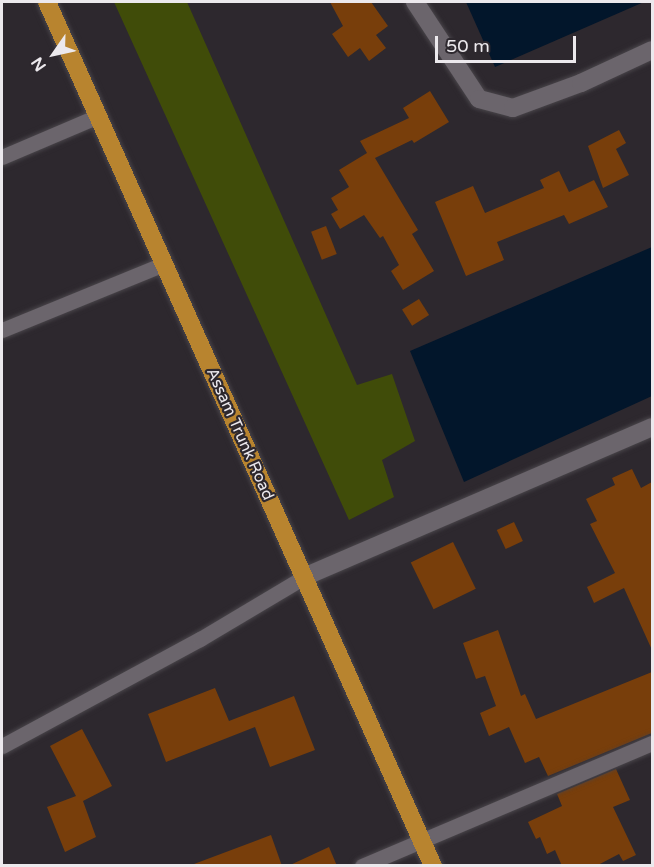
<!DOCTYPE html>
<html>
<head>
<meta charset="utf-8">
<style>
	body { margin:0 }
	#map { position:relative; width:654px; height:867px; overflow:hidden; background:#2d282e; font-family:"Varela Round",sans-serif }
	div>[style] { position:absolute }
	.green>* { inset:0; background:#404c09 }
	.water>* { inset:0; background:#02162b }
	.building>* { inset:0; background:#783e0b; transform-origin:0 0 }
	.roads { filter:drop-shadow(0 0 2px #49454a) drop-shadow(0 0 2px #49454a) }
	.minor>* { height:15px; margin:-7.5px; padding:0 7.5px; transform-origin:7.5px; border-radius:7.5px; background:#6b656c }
	.tertiary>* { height:18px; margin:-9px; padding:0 9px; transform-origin:9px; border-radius:9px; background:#6b656c }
	.trunk>* { height:18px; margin:-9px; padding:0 9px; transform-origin:9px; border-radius:9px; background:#b8842f }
	span { translate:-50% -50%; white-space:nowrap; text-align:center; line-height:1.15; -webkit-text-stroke:4.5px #2d282e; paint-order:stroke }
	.street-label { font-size:16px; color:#ece9ed }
	.frame { position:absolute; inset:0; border:3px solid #ece9ed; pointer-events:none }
	.north { position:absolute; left:24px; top:24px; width:60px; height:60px; -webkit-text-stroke:4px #2d282e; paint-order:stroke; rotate:236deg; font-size:16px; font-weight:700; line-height:24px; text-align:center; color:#ece9ed }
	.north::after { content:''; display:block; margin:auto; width:21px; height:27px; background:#ece9ed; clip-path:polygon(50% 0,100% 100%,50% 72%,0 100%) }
	.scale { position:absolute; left:435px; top:36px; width:141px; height:27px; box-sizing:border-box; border:3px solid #ece9ed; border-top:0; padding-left:8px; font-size:18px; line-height:21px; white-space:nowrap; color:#ece9ed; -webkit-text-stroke:4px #2d282e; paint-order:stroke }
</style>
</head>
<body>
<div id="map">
	<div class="green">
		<div style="clip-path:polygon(114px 2px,187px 2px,357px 385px,392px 374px,415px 441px,382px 460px,394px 497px,349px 520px)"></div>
	</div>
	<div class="water">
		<div style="clip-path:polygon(466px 2px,644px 2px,495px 67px)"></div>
		<div style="clip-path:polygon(652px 247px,652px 396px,464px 482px,410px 351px)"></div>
	</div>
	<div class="building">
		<div style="clip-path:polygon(330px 2px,371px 2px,388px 26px,376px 35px,386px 48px,369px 61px,360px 48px,348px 57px,332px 34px,343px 26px)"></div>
		<div style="clip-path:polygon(430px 91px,449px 122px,414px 143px,412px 140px,375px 158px,418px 230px,412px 234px,434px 271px,403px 290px,391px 271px,399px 265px,383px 236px,380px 238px,364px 215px,340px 229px,331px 214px,338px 210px,331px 198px,349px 187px,339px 170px,367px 153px,360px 141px,409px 118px,403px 108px)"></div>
		<div style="clip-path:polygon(619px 130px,626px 143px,616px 149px,629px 175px,603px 188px,588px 146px)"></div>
		<div style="clip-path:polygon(559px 171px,569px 192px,594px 180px,608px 207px,569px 224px,564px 215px,497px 242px,504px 260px,466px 276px,435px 202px,473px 186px,485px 213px,544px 188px,540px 180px)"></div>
		<div style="left:326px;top:226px;width:30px;height:16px;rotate:69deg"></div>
		<div style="left:419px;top:299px;width:19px;height:20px;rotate:58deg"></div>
		<div style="clip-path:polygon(632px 469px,641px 488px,652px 482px,652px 650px,624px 588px,594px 603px,587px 587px,615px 573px,590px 524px,597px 521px,586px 499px,615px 485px,612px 478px)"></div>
		<div style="left:514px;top:522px;width:21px;height:19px;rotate:65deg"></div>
		<div style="left:453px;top:542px;width:52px;height:47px;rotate:64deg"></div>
		<div style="clip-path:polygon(498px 630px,521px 696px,525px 694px,536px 719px,652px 672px,652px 733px,548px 776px,539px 757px,525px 763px,509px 727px,489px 736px,480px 713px,496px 706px,485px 676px,476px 679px,463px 643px)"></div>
		<div style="clip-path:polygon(215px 688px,229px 721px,294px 696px,315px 750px,270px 767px,255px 727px,166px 762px,148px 714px)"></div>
		<div style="clip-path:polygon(82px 729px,112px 786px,83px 801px,96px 837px,65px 852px,47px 807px,76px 796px,50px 746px)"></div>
		<div style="clip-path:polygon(616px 769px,630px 800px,613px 807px,636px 855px,623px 861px,619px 854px,596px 866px,562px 866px,555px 850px,547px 854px,540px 837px,536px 839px,528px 822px,562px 806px,557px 794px)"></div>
		<div style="clip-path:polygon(271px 835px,282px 866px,194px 866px,194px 864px)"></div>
		<div style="clip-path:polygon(329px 847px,337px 866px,288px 866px)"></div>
	</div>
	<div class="roads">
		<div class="minor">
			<div style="left:2px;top:157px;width:104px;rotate:-23.1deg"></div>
			<div style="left:2px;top:330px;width:175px;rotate:-22.2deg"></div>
			<div style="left:2px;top:746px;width:225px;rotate:-28.4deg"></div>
			<div style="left:200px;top:639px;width:121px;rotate:-30.8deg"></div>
			<div style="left:362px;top:866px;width:315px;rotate:-23deg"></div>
		</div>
		<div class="tertiary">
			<div style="left:415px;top:2px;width:116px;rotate:56.6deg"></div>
			<div style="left:479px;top:99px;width:35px;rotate:15deg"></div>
			<div style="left:513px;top:108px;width:72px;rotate:-20.2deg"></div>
			<div style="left:581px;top:83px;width:78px;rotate:-24.9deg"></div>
			<div style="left:304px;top:577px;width:379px;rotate:-23.3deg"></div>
		</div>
		<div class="trunk">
			<div style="left:47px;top:2px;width:946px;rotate:65.93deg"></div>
		</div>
	</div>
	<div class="street-label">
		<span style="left:240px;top:434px;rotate:66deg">Assam Trunk Road</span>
	</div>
	<div class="frame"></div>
	<div class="north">N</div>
	<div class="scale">50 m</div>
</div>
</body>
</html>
